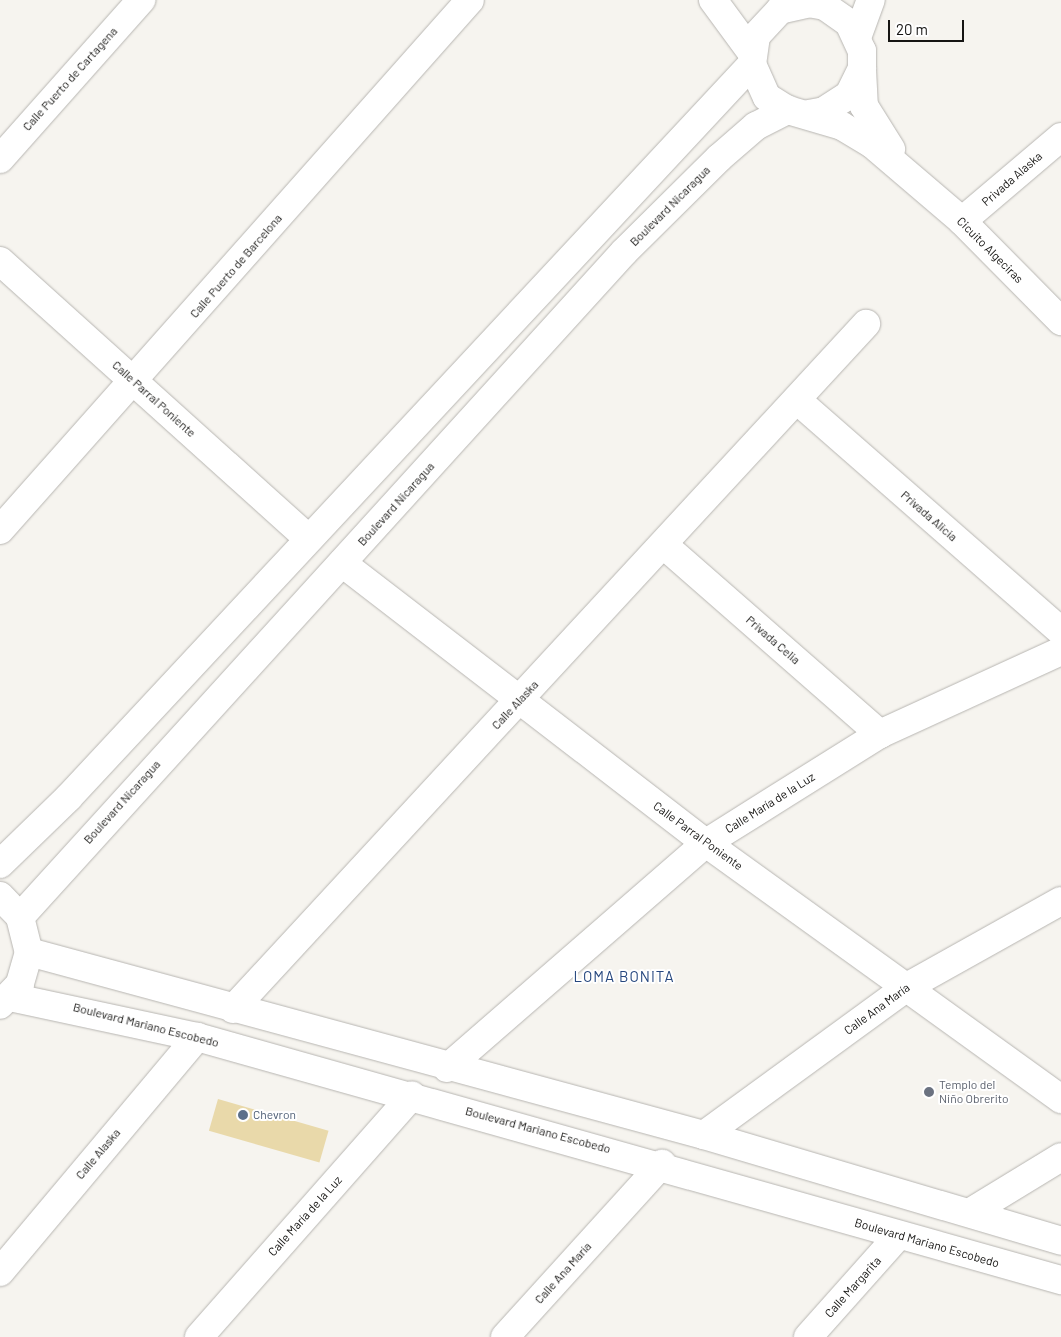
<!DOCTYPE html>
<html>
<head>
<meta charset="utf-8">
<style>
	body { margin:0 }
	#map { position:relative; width:1061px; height:1337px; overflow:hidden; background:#f6f4ef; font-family:Barlow,sans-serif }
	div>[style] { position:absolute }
	.building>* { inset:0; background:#e9d9aa; transform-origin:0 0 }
	.roads { filter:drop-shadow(0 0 1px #b7b5b1) drop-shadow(0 0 1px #b7b5b1) }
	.minor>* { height:28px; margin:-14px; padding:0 14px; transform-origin:14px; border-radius:14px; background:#fff }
	.major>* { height:28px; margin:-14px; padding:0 14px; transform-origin:14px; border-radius:14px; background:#fff }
	.dots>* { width:14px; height:14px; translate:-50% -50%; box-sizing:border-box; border:2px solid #fff; border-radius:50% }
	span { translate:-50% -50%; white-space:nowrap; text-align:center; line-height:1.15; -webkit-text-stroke:4px #fff; paint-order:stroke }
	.street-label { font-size:12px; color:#161513 }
	.worship-label { font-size:12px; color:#5b616d }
	.left { translate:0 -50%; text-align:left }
	.service-label { font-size:12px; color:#4e5e75 }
	.quarter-label { font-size:15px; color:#26477e; letter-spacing:1px }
	.scale { position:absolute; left:888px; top:20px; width:76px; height:22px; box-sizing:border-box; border:2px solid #161513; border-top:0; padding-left:6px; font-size:15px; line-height:18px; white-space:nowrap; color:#161513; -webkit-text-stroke:4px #fff; paint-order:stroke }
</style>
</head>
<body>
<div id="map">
	<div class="building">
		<div style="left:218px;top:1099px;width:115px;height:33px;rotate:16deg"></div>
	</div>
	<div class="roads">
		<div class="minor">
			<div style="left:713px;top:0;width:66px;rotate:53.7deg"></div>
			<div style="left:858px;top:35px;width:37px;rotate:-70deg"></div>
			<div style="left:862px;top:70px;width:36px;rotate:87deg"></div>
			<div style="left:864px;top:106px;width:51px;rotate:57.9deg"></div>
			<div style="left:809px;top:114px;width:15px;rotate:-11deg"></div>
			<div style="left:824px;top:111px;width:30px;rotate:-33deg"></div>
			<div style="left:849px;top:95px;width:30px;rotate:-64deg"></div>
			<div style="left:862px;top:68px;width:17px;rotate:-90deg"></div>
			<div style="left:862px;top:51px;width:31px;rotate:-115deg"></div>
			<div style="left:849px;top:23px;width:29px;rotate:-145deg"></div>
			<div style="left:825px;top:6px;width:15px;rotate:-169deg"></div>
			<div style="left:810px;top:3px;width:31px;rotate:167deg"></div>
			<div style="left:780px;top:10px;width:35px;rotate:133deg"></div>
			<div style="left:756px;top:36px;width:28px;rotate:98deg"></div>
			<div style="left:752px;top:64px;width:36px;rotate:66deg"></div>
			<div style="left:767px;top:97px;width:25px;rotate:32deg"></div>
			<div style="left:788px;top:110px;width:56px;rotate:16.5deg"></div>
			<div style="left:842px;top:126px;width:35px;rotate:31deg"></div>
			<div style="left:872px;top:144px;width:118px;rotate:40.5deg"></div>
			<div style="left:962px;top:221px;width:141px;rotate:45.3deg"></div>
			<div style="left:0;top:159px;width:213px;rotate:-48.4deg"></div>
			<div style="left:962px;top:221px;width:130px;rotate:-40.3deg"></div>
			<div style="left:0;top:261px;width:414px;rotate:42deg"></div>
			<div style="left:798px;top:401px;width:349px;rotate:41.2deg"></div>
			<div style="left:0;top:530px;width:708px;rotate:-48.43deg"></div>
			<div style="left:665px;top:546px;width:286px;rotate:41.2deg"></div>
			<div style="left:342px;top:563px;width:459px;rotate:37.6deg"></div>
			<div style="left:706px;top:843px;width:438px;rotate:35.8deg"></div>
			<div style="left:0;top:864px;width:95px;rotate:-44.1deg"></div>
			<div style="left:68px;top:798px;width:1003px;rotate:-47.02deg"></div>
			<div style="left:20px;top:917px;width:898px;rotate:-47.75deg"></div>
			<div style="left:624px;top:252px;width:134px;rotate:-44.7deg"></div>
			<div style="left:719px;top:158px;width:49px;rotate:-40.9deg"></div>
			<div style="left:756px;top:126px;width:36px;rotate:-27deg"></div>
			<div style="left:233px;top:1009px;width:933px;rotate:-47.26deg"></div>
			<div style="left:447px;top:1068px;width:343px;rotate:-41deg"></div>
			<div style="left:706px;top:843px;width:205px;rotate:-32.1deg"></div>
			<div style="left:880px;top:734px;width:199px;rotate:-24.6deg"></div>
			<div style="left:704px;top:1135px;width:251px;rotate:-36.1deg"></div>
			<div style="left:907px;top:987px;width:176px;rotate:-29.2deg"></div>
			<div style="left:971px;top:1212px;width:105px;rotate:-31.4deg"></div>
			<div style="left:0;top:1272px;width:307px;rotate:-50deg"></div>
			<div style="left:199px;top:1337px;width:322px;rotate:-48.6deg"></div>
			<div style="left:505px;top:1337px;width:234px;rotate:-47.8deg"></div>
			<div style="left:808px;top:1337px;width:135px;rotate:-48.3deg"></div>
		</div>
		<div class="major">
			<div style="left:0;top:896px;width:29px;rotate:46deg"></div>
			<div style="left:20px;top:917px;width:36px;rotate:76deg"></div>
			<div style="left:29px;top:952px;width:33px;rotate:106deg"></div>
			<div style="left:20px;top:984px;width:29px;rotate:134deg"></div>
			<div style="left:29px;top:952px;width:699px;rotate:15.17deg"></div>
			<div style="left:704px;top:1135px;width:372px;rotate:16.5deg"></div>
			<div style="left:10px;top:997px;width:191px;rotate:12.1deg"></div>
			<div style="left:197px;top:1037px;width:898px;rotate:15.71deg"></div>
		</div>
	</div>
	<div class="dots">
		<div style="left:929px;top:1092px;background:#6b7280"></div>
		<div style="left:243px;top:1115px;background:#5c6f8a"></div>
	</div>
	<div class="street-label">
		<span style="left:70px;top:79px;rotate:-48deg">Calle Puerto de Cartagena</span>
		<span style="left:1012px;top:179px;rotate:-41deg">Privada Alaska</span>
		<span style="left:670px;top:206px;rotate:-45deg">Boulevard Nicaragua</span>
		<span style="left:990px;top:250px;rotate:45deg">Cicuito Algeciras</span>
		<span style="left:236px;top:266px;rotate:-49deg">Calle Puerto de Barcelona</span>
		<span style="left:154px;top:399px;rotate:42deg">Calle Parral Poniente</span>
		<span style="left:396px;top:504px;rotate:-48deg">Boulevard Nicaragua</span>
		<span style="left:929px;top:516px;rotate:41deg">Privada Alicia</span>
		<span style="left:773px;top:640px;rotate:41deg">Privada Celia</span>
		<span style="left:515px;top:705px;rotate:-47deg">Calle Alaska</span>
		<span style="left:122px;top:802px;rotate:-48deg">Boulevard Nicaragua</span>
		<span style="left:770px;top:803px;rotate:-32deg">Calle María de la Luz</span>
		<span style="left:698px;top:836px;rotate:36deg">Calle Parral Poniente</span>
		<span style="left:877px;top:1009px;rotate:-36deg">Calle Ana María</span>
		<span style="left:146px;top:1025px;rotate:14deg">Boulevard Mariano Escobedo</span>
		<span style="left:538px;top:1130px;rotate:15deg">Boulevard Mariano Escobedo</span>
		<span style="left:98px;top:1154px;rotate:-50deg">Calle Alaska</span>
		<span style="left:305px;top:1216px;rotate:-48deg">Calle María de la Luz</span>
		<span style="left:927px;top:1243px;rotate:16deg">Boulevard Mariano Escobedo</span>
		<span style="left:563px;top:1273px;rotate:-48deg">Calle Ana María</span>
		<span style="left:853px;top:1287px;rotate:-48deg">Calle Margarita</span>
	</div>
	<div class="worship-label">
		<span class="left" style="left:939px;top:1092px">Templo del<br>Niño Obrerito</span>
	</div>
	<div class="service-label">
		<span class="left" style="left:253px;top:1115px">Chevron</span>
	</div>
	<div class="quarter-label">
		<span style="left:624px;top:977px">LOMA BONITA</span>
	</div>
	<div class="scale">20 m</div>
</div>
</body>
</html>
